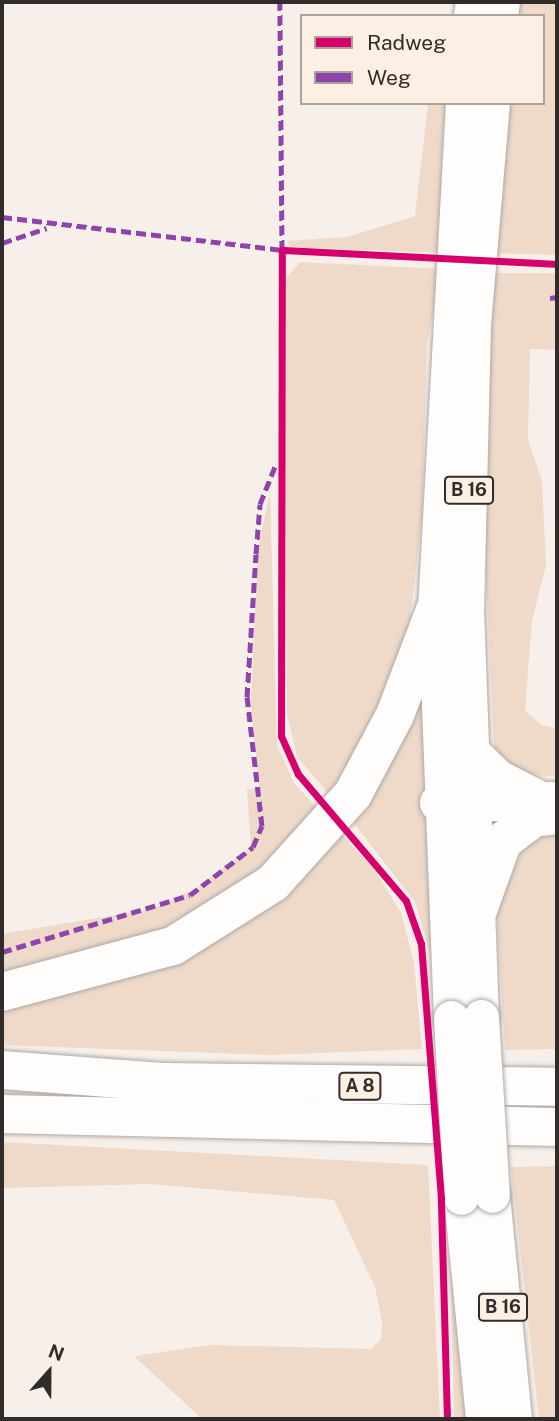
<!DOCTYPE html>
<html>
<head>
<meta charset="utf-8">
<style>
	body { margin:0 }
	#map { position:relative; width:559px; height:1421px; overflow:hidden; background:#f7f0ea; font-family:"Public Sans",sans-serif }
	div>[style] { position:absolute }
	.green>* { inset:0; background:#efdac9 }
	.roads { filter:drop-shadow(0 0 2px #aea9a5) drop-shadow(0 0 2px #aea9a5) }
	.primary>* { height:35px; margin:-17.5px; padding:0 17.5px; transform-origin:17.5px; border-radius:17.5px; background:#fefdfc }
	.motorway>* { height:38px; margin:-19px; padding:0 19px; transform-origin:19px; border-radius:19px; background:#fefdfc }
	.bridges { filter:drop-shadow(0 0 2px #aea9a5) drop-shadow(0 0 2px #aea9a5) }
	.primary-bridge>* { height:35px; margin:-17.5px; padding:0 17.5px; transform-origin:17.5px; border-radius:17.5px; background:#fefdfc }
	.quiet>* { height:5px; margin-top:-2.5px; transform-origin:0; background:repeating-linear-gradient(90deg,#8e44ad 0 10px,transparent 0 15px) }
	.cycleway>* { height:7px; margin:-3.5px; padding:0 3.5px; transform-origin:3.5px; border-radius:3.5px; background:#d6006c }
	span { translate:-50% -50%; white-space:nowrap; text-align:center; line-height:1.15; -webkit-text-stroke:5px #fcf0e5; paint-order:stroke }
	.shield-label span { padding:2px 5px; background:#fcf0e5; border:2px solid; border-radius:5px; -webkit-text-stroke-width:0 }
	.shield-label { font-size:18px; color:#312c29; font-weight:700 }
	.frame { position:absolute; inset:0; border:4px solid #312c29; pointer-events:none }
	.legend { position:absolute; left:300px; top:14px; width:245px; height:91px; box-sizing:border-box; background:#fcf0e5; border:2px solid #aba29a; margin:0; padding:9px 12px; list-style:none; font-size:21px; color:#312c29 }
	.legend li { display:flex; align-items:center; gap:14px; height:35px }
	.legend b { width:35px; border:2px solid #aba29a }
	.north { position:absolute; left:14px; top:1337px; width:70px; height:70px; -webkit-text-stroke:5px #fcf0e5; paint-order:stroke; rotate:21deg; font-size:19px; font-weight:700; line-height:28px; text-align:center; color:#312c29 }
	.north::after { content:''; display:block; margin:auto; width:24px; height:32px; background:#312c29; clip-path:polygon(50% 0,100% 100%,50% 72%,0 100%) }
</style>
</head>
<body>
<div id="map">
	<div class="green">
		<div style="clip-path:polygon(516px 2px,557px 2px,557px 255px,492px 253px,506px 103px,543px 103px,543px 16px,515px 16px)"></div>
		<div style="clip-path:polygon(428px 103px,452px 103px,443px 253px,291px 247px,286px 241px,347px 237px,415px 216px)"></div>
		<div style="clip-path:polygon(300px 262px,442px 269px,427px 344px,422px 518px,407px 646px,335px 801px,297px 757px,287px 714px,283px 282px)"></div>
		<div style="clip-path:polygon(490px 273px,557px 273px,557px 350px,530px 349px,528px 440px,542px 480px,546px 565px,532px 621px,525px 710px,541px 725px,557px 728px,557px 776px,527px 775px,499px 760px,494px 745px,480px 452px)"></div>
		<div style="clip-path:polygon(270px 493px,277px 745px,294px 783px,324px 816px,186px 930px,2px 981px,2px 934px,152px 909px,198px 887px,251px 847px,247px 789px,259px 788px,251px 703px,258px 548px)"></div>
		<div style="clip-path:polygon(427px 648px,434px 967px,415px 902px,349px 817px)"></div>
		<div style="clip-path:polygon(557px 826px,557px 1049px,505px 1050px,497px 909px,505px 854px)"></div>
		<div style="clip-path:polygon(338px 831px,374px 869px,401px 913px,414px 963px,422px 1049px,269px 1055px,2px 1045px,2px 1006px,54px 996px)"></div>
		<div style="clip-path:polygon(2px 1142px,428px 1165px,440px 1419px,202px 1419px,134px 1356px,210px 1345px,371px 1349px,381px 1339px,382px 1322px,375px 1287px,334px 1200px,151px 1184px,2px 1188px)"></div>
		<div style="clip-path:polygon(557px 1166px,557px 1419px,539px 1419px,511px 1167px)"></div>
		<div style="clip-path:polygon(449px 1200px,470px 1419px,454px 1419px)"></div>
	</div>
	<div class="roads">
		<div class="primary">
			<div style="left:471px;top:16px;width:14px;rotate:-82deg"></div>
			<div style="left:500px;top:16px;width:14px;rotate:-82deg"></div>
			<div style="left:481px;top:1017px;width:405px;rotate:-92.1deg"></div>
			<div style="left:466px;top:612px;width:288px;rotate:-88.6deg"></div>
			<div style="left:473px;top:324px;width:222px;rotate:-85.1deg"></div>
			<div style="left:451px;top:1018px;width:408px;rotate:-92.2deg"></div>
			<div style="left:435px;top:610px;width:508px;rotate:-86.84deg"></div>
			<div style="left:492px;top:1195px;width:225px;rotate:84.4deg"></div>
			<div style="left:461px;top:1197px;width:223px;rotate:84.3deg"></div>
		</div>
		<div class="motorway">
			<div style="left:470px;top:752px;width:39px;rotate:44deg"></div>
			<div style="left:498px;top:779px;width:46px;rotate:27.1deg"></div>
			<div style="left:439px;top:803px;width:118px;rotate:-1deg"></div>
			<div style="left:474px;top:921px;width:85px;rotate:-70.1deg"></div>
			<div style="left:503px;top:841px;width:38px;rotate:-37deg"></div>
			<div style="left:533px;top:818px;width:24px;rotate:-7deg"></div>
			<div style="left:2px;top:992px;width:177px;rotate:-15.1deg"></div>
			<div style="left:173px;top:946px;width:118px;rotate:-32.2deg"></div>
			<div style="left:273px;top:883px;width:120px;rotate:-48deg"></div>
			<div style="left:353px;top:794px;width:89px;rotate:-62deg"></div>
			<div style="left:395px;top:715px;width:112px;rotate:-69.1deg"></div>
			<div style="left:2px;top:1070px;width:160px;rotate:4.3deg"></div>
			<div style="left:162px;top:1082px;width:395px;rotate:0.7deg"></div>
			<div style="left:2px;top:1114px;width:555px;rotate:1.34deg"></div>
		</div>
	</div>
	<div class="bridges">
		<div class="primary-bridge">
			<div style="left:481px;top:1017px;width:178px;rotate:86.5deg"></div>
			<div style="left:451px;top:1018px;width:179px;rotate:86.8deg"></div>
		</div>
	</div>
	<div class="quiet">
		<div style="left:2px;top:217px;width:282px;rotate:6.7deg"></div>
		<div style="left:282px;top:250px;width:248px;rotate:-90.5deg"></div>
		<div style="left:2px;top:243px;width:47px;rotate:-18.4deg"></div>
		<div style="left:550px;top:298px;width:7px;rotate:-8deg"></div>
		<div style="left:2px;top:952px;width:196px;rotate:-16.9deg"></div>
		<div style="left:190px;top:895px;width:79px;rotate:-37.3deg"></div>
		<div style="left:253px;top:847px;width:23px;rotate:-67deg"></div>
		<div style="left:262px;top:826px;width:130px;rotate:-96.6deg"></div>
		<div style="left:247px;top:697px;width:143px;rotate:-86.4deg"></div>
		<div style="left:256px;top:554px;width:50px;rotate:-85.4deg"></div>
		<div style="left:260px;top:504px;width:43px;rotate:-68.2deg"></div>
	</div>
	<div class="cycleway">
		<div style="left:447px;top:1419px;width:221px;rotate:-91.6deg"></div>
		<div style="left:441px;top:1198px;width:255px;rotate:-94.5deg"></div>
		<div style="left:421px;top:944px;width:46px;rotate:-109.2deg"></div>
		<div style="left:406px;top:901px;width:167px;rotate:-130.4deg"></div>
		<div style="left:298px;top:774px;width:42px;rotate:-114.1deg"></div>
		<div style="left:281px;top:736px;width:486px;rotate:-89.9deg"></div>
		<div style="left:282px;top:250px;width:275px;rotate:2.9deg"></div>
	</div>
	<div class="shield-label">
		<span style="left:469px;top:490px">B 16</span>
		<span style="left:360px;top:1086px">A 8</span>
		<span style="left:503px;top:1307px">B 16</span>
	</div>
	<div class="frame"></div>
	<ul class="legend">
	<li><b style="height:9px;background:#d6006c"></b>Radweg</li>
	<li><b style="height:9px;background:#8e44ad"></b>Weg</li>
	</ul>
	<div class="north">N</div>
</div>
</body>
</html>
